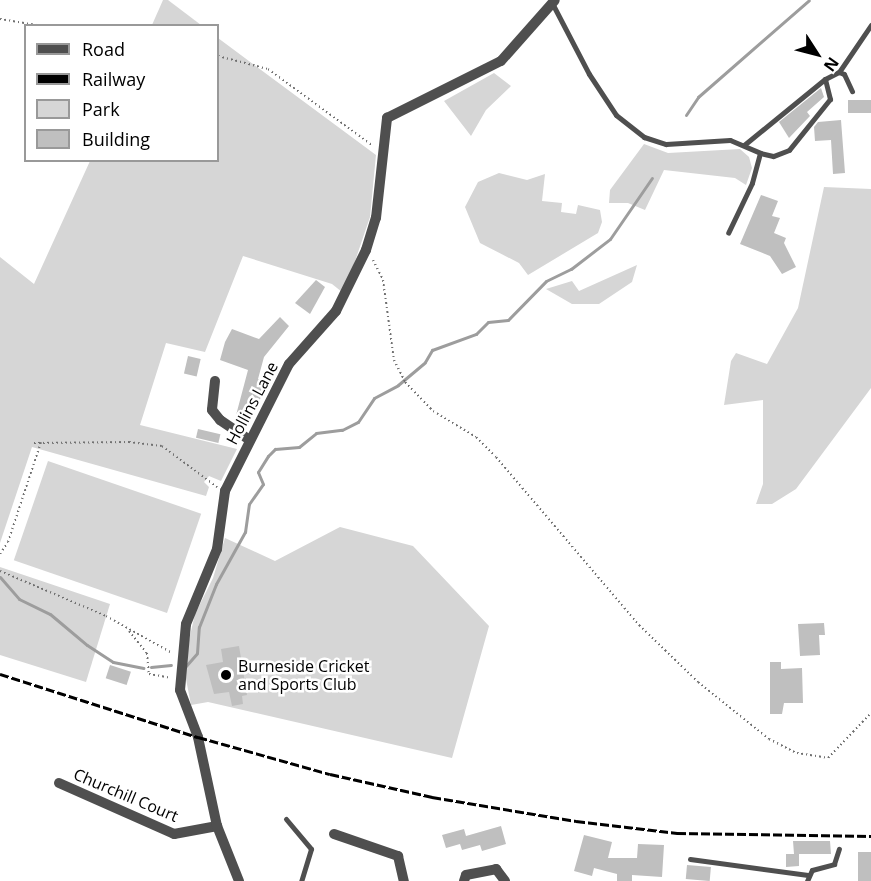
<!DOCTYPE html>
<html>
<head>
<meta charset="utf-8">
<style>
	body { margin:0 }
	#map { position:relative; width:871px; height:881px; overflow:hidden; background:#fff; font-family:"Open Sans",sans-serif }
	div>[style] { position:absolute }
	.green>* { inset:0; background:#d6d6d6; transform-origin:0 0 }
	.stream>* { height:3px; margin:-1.5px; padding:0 1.5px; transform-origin:1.5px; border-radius:1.5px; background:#9d9d9d }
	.building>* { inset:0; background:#bfbfbf; transform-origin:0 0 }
	.path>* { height:2px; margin-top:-1px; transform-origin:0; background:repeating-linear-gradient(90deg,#717171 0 1.5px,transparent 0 4.5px) }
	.lane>* { height:5px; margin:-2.5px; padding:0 2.5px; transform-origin:2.5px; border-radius:2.5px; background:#4f4f4f }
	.street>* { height:10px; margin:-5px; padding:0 5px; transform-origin:5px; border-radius:5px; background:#4f4f4f }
	.rail>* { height:3px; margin-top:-1.5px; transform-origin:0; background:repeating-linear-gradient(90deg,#000 0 9px,transparent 0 12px) }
	.dots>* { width:16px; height:16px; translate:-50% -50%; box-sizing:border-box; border:3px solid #fff; border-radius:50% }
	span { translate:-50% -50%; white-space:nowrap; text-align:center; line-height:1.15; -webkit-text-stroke:5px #fff; paint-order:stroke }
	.street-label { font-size:16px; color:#000 }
	.poi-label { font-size:16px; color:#000 }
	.left { translate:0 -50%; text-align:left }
	.legend { position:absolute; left:24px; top:24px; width:195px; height:138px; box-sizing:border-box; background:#fff; border:2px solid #999; margin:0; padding:8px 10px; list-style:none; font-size:18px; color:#000 }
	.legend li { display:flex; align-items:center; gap:12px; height:30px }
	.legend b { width:30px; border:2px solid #999 }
	.north { position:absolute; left:787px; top:24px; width:60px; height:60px; -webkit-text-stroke:4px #fff; paint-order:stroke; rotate:126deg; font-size:16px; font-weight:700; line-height:24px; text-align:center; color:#000 }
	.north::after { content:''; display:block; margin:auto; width:21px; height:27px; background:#000; clip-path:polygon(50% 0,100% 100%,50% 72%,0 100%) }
</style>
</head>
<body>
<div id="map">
	<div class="green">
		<div style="clip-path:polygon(163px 0,168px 0,201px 25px,152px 25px)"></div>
		<div style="clip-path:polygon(218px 38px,376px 155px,370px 217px,350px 276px,342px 292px,332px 284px,243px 256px,205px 352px,166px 343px,140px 425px,237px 449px,221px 481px,209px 476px,204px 482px,209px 487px,206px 496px,32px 447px,0 543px,0 257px,34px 284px,90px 161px,218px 160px)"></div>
		<div style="clip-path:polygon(494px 73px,511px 86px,486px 110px,471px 136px,444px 101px)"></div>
		<div style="clip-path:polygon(644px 144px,668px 153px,740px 149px,749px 157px,752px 168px,746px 185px,735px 178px,664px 170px,645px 210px,628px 203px,609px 203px,610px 190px)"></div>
		<div style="clip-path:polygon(499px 173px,527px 180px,545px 174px,542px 201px,562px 203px,561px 212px,576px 214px,578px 205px,600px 210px,602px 222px,598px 233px,528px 275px,519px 263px,480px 243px,465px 207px,478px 182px)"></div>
		<div style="clip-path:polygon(824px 187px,871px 189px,871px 388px,796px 489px,772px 504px,756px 504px,763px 484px,763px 400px,724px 405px,731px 361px,736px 353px,767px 364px,798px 308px)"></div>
		<div style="clip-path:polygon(637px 265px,632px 282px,599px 304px,572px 304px,546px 289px,572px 281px,579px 291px)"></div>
		<div style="left:48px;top:461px;width:162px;height:105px;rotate:19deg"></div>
		<div style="clip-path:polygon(340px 527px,413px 546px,489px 626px,452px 758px,208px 702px,191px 705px,185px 674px,186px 653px,195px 614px,213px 578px,225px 538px,275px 561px)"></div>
		<div style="clip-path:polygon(0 567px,110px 604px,86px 682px,0 655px)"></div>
	</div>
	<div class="stream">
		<div style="left:686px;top:115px;width:22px;rotate:-56deg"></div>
		<div style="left:698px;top:97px;width:147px;rotate:-41.1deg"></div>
		<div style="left:0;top:577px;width:29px;rotate:49deg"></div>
		<div style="left:19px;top:599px;width:34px;rotate:26deg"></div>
		<div style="left:50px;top:614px;width:48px;rotate:40deg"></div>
		<div style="left:87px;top:645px;width:31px;rotate:33deg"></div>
		<div style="left:113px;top:662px;width:31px;rotate:11deg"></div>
		<div style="left:151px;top:667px;width:20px;rotate:-6deg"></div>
		<div style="left:185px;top:667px;width:18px;rotate:-49deg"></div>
		<div style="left:197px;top:653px;width:26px;rotate:-86deg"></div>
		<div style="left:199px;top:627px;width:46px;rotate:-68.4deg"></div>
		<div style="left:216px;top:584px;width:60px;rotate:-60.9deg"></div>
		<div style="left:245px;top:532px;width:28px;rotate:-82deg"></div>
		<div style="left:249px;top:504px;width:24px;rotate:-55deg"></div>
		<div style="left:263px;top:484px;width:13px;rotate:-113deg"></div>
		<div style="left:258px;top:472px;width:19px;rotate:-58deg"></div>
		<div style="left:268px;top:456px;width:10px;rotate:-45deg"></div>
		<div style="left:275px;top:449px;width:24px;rotate:-5deg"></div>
		<div style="left:299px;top:447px;width:22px;rotate:-39deg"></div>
		<div style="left:316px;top:433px;width:26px;rotate:-7deg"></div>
		<div style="left:342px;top:430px;width:18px;rotate:-27deg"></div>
		<div style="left:358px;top:422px;width:29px;rotate:-56deg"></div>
		<div style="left:374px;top:398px;width:27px;rotate:-28deg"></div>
		<div style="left:398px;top:385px;width:35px;rotate:-40deg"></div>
		<div style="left:425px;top:362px;width:14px;rotate:-60deg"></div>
		<div style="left:432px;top:350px;width:47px;rotate:-20deg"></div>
		<div style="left:476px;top:334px;width:17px;rotate:-45deg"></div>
		<div style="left:488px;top:322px;width:20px;rotate:-6deg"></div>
		<div style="left:508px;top:320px;width:54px;rotate:-45.7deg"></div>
		<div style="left:546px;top:281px;width:28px;rotate:-26deg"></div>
		<div style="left:571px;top:269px;width:49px;rotate:-37.6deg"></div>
		<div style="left:610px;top:239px;width:74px;rotate:-55.5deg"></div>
	</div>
	<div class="building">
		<div style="clip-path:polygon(821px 88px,824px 97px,807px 112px,810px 116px,789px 138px,779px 122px)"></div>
		<div style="left:871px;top:100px;width:13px;height:23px;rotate:90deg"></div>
		<div style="clip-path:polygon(841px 120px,845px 173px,833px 174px,831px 140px,815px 141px,814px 127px,818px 122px)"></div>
		<div style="clip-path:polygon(761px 195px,778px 201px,772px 216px,780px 218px,774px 233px,786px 238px,784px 243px,796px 267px,782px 274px,770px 256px,740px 244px)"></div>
		<div style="clip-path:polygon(316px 280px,325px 287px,310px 314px,295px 303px)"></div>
		<div style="clip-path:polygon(280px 317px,289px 326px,264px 357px,258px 379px,266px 382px,255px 414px,249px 423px,235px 419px,248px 370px,220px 360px,225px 342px,232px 329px,259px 339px)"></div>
		<div style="left:188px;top:356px;width:13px;height:18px;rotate:13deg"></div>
		<div style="left:198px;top:429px;width:23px;height:9px;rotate:13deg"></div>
		<div style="clip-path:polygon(824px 623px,825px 635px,819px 635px,820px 655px,800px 656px,798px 624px)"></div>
		<div style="clip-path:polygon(239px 646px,247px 695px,242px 696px,243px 704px,232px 706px,229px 692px,214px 694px,206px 665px,223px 662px,221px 649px)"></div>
		<div style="clip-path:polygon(770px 662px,781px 662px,781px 669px,802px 668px,803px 703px,784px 703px,782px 714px,770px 714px)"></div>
		<div style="left:110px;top:665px;width:22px;height:14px;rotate:18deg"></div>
		<div style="clip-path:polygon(501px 826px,506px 844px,482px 851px,480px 845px,462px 850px,460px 844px,446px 848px,442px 835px,464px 829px,466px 836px)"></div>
		<div style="clip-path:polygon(584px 835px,612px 842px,608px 858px,637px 858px,638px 844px,664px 845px,662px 877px,632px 875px,632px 881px,617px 881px,617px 874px,594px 868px,592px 876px,574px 871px)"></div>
		<div style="clip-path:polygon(793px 841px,830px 841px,831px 854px,799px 854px,799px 866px,786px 867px,786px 854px,794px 854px)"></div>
		<div style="left:858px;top:852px;width:13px;height:29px"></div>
		<div style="left:687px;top:865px;width:24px;height:14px;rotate:5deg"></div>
	</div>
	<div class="path">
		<div style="left:0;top:19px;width:43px;rotate:9.5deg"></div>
		<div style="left:218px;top:56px;width:52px;rotate:14.6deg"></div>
		<div style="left:268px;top:69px;width:129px;rotate:36.2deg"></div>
		<div style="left:373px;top:260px;width:22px;rotate:63deg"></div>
		<div style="left:383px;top:280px;width:81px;rotate:82.2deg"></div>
		<div style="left:394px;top:360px;width:25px;rotate:63deg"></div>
		<div style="left:405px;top:382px;width:40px;rotate:46deg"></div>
		<div style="left:433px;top:411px;width:50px;rotate:31.2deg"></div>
		<div style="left:476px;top:437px;width:28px;rotate:45deg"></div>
		<div style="left:496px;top:457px;width:221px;rotate:49.6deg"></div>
		<div style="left:639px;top:625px;width:82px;rotate:44deg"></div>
		<div style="left:698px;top:682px;width:91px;rotate:38.8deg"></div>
		<div style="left:769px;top:739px;width:31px;rotate:27deg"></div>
		<div style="left:797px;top:753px;width:31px;rotate:9deg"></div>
		<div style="left:828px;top:758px;width:62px;rotate:-46.3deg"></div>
		<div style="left:34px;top:443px;width:95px;rotate:-0.6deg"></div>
		<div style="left:129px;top:442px;width:33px;rotate:7deg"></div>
		<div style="left:162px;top:446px;width:69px;rotate:36.7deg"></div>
		<div style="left:0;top:554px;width:14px;rotate:-56deg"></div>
		<div style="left:8px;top:542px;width:105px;rotate:-71.7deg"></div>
		<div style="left:0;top:571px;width:115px;rotate:23deg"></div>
		<div style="left:106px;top:616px;width:76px;rotate:29.3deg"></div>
		<div style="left:129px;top:631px;width:28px;rotate:51deg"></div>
		<div style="left:147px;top:653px;width:21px;rotate:85deg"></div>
		<div style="left:149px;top:674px;width:22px;rotate:10deg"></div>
	</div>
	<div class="lane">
		<div style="left:552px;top:3px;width:80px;rotate:62.5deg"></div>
		<div style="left:589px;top:74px;width:49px;rotate:56.6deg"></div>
		<div style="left:616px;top:115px;width:36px;rotate:38deg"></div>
		<div style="left:644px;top:137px;width:23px;rotate:18deg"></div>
		<div style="left:666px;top:144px;width:64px;rotate:-3.6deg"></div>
		<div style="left:730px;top:140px;width:33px;rotate:23deg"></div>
		<div style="left:760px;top:153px;width:31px;rotate:105deg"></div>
		<div style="left:752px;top:183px;width:55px;rotate:115.6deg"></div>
		<div style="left:839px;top:72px;width:57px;rotate:-55.8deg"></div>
		<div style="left:825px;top:79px;width:16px;rotate:-27deg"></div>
		<div style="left:839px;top:72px;width:5px;rotate:22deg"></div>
		<div style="left:844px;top:74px;width:19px;rotate:65deg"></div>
		<div style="left:744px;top:145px;width:104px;rotate:-39.2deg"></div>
		<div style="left:825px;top:79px;width:21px;rotate:76deg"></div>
		<div style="left:830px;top:99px;width:65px;rotate:128.8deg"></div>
		<div style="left:789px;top:150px;width:17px;rotate:159deg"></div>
		<div style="left:773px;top:156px;width:13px;rotate:-167deg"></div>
		<div style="left:286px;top:819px;width:39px;rotate:50deg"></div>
		<div style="left:311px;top:849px;width:34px;rotate:107deg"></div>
		<div style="left:690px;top:859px;width:119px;rotate:7.7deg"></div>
		<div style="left:807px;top:881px;width:12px;rotate:-66deg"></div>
		<div style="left:812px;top:870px;width:23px;rotate:-15deg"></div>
		<div style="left:834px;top:864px;width:16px;rotate:-72deg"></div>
	</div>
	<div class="street">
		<div style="left:215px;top:381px;width:29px;rotate:96deg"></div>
		<div style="left:212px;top:410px;width:13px;rotate:51deg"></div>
		<div style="left:220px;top:420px;width:36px;rotate:34deg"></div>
		<div style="left:59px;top:783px;width:126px;rotate:23.9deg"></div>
		<div style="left:174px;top:834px;width:44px;rotate:-10.5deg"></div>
		<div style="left:334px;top:834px;width:68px;rotate:19deg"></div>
		<div style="left:398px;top:856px;width:26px;rotate:77deg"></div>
		<div style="left:239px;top:881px;width:59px;rotate:-111.8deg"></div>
		<div style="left:217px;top:826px;width:91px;rotate:-102.1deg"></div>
		<div style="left:198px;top:737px;width:50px;rotate:-111deg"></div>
		<div style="left:180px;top:690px;width:66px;rotate:-84.8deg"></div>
		<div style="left:186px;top:624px;width:81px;rotate:-67.5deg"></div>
		<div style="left:217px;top:549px;width:59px;rotate:-82.1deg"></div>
		<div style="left:225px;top:491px;width:142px;rotate:-63.3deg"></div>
		<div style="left:289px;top:364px;width:71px;rotate:-48.4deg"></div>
		<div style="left:336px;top:311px;width:68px;rotate:-63.8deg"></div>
		<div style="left:366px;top:250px;width:34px;rotate:-73deg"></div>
		<div style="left:376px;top:218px;width:101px;rotate:-83.7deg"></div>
		<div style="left:387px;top:118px;width:127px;rotate:-26.6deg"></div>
		<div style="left:501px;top:61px;width:81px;rotate:-48.5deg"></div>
		<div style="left:464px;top:881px;width:6px;rotate:-72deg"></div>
		<div style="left:466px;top:875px;width:31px;rotate:-11deg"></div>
		<div style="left:496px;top:869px;width:15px;rotate:53deg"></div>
	</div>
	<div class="rail">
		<div style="left:0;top:674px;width:208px;rotate:17.7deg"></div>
		<div style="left:198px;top:737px;width:137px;rotate:15.7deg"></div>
		<div style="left:330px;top:774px;width:105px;rotate:12.7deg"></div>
		<div style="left:432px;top:797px;width:146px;rotate:9.5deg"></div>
		<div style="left:576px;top:821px;width:102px;rotate:6.8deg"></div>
		<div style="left:677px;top:833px;width:194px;rotate:0.9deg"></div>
	</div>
	<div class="dots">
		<div style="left:226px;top:675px;background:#000"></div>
	</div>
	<div class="street-label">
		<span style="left:252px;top:403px;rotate:-62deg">Hollins Lane</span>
		<span style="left:126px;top:795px;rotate:23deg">Churchill Court</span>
	</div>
	<div class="poi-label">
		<span class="left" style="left:238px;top:675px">Burneside Cricket<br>and Sports Club</span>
	</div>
	<ul class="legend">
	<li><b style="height:8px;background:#4f4f4f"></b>Road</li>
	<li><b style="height:8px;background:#000"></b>Railway</li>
	<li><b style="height:16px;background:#d6d6d6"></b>Park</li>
	<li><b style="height:16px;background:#bfbfbf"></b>Building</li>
	</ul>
	<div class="north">N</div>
</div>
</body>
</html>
